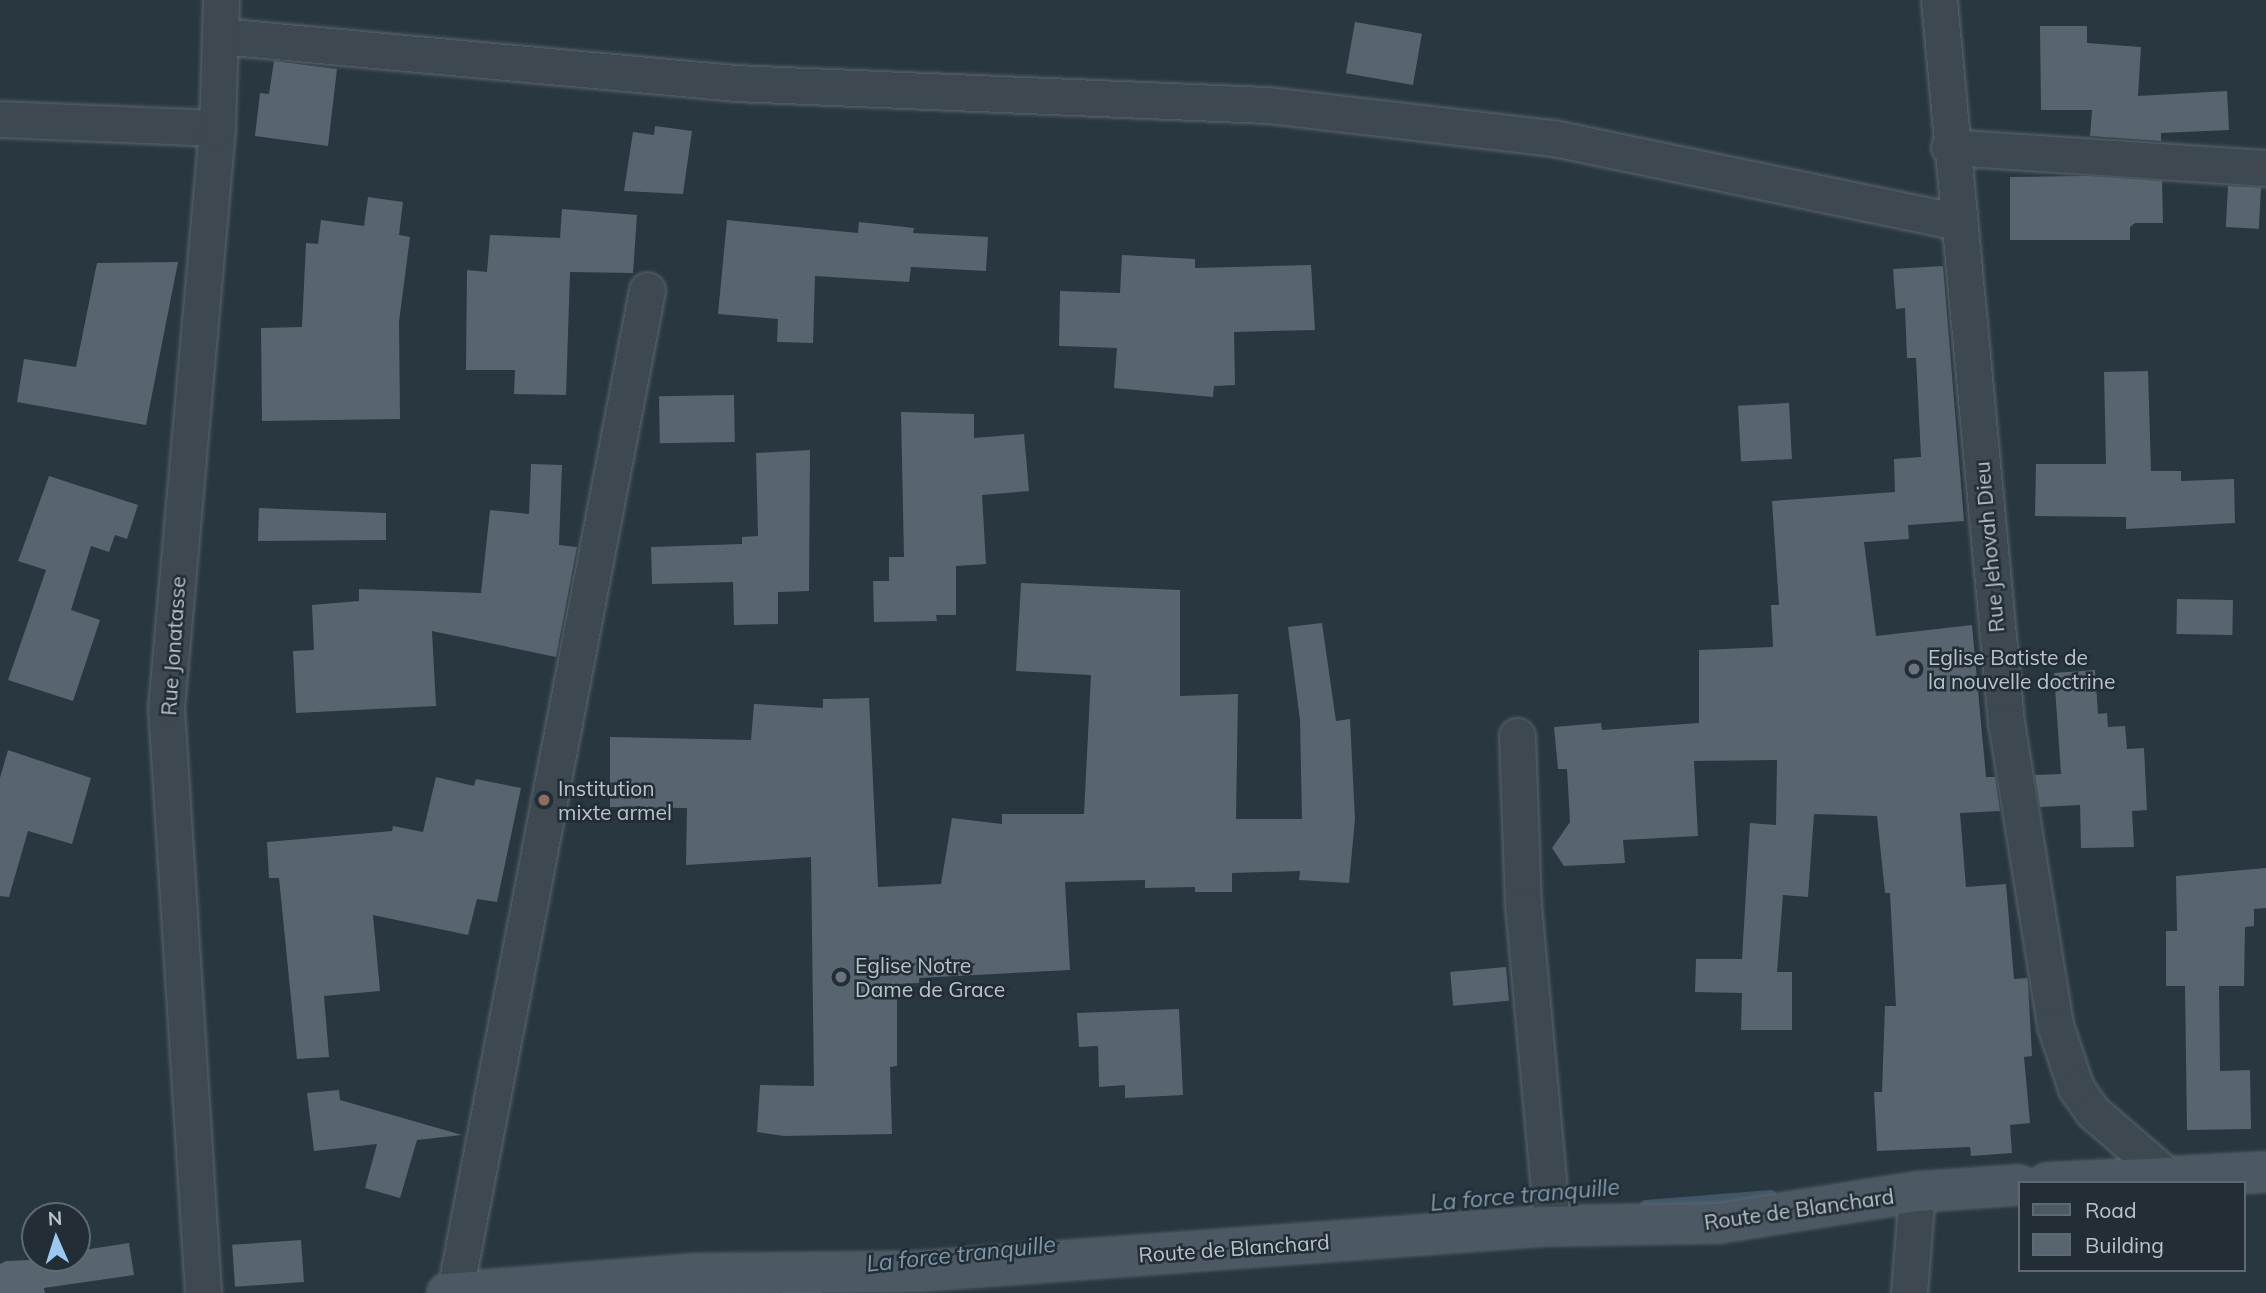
<!DOCTYPE html>
<html>
<head>
<meta charset="utf-8">
<style>
	body { margin:0 }
	#map { position:relative; width:2266px; height:1293px; overflow:hidden; background:#293740; font-family:Mulish,sans-serif }
	div>[style] { position:absolute }
	.stream>* { height:12px; margin:-6px; padding:0 6px; transform-origin:6px; border-radius:6px; background:#415768 }
	.building>* { inset:0; background:#586570; transform-origin:0 0 }
	.roads { filter:drop-shadow(0 0 2px #5b666e) drop-shadow(0 0 2px #5b666e) }
	.street>* { height:35px; margin:-17.5px; padding:0 17.5px; transform-origin:17.5px; border-radius:17.5px; background:#3d4850 }
	.secondary>* { height:38px; margin:-19px; padding:0 19px; transform-origin:19px; border-radius:19px; background:#4c5863 }
	.dots>* { width:19px; height:19px; translate:-50% -50%; box-sizing:border-box; border:4px solid #222d36; border-radius:50% }
	span { translate:-50% -50%; white-space:nowrap; text-align:center; line-height:1.15; -webkit-text-stroke:5px #222d36; paint-order:stroke }
	.street-label { font-size:21px; color:#bac3ca }
	.poi-label { font-size:21px; color:#bac3ca }
	.left { translate:0 -50%; text-align:left }
	.water-label { font-size:23px; color:#7e97aa; font-style:italic }
	.legend { position:absolute; left:2018px; top:1181px; width:228px; height:91px; box-sizing:border-box; background:#222d36; border:2px solid #5f6971; margin:0; padding:9px 12px; list-style:none; font-size:21px; color:#bac3ca }
	.legend li { display:flex; align-items:center; gap:14px; height:35px }
	.legend b { width:35px; border:2px solid #5f6971 }
	.north { position:absolute; left:21px; top:1202px; width:70px; height:70px; box-sizing:border-box; background:#222d36; border:2px solid #5f6971; border-radius:50%; rotate:357deg; font-size:19px; font-weight:700; line-height:28px; text-align:center; color:#bac3ca }
	.north::after { content:''; display:block; margin:auto; width:24px; height:32px; background:#9ac8f0; clip-path:polygon(50% 0,100% 100%,50% 72%,0 100%) }
</style>
</head>
<body>
<div id="map">
	<div class="stream">
		<div style="left:1646px;top:1206px;width:125px;rotate:-4.6deg"></div>
		<div style="left:789px;top:1293px;width:27px;rotate:-6deg"></div>
	</div>
	<div class="building">
		<div style="left:1355px;top:22px;width:68px;height:52px;rotate:10deg"></div>
		<div style="clip-path:polygon(2040px 26px,2087px 26px,2087px 43px,2141px 47px,2138px 96px,2227px 91px,2229px 130px,2161px 133px,2161px 141px,2090px 136px,2092px 110px,2041px 110px)"></div>
		<div style="clip-path:polygon(274px 61px,337px 69px,328px 146px,255px 136px,260px 93px,269px 94px)"></div>
		<div style="clip-path:polygon(655px 126px,692px 131px,683px 194px,624px 191px,633px 132px,654px 135px)"></div>
		<div style="clip-path:polygon(2088px 176px,2162px 181px,2163px 223px,2135px 223px,2130px 227px,2130px 240px,2010px 240px,2010px 177px)"></div>
		<div style="left:2228px;top:186px;width:33px;height:41px;rotate:3deg"></div>
		<div style="clip-path:polygon(368px 197px,403px 202px,399px 235px,410px 237px,399px 322px,400px 419px,262px 421px,261px 328px,302px 327px,306px 243px,318px 244px,321px 220px,364px 226px)"></div>
		<div style="clip-path:polygon(562px 209px,637px 215px,633px 273px,570px 272px,566px 395px,514px 394px,515px 370px,466px 370px,467px 270px,487px 272px,490px 235px,560px 238px)"></div>
		<div style="clip-path:polygon(727px 220px,858px 233px,859px 222px,914px 228px,913px 233px,988px 237px,986px 271px,911px 267px,909px 282px,815px 276px,813px 343px,777px 342px,778px 319px,718px 314px)"></div>
		<div style="clip-path:polygon(1122px 255px,1195px 259px,1195px 268px,1311px 265px,1315px 330px,1234px 332px,1235px 385px,1214px 386px,1213px 397px,1114px 388px,1117px 348px,1059px 346px,1060px 291px,1120px 293px)"></div>
		<div style="clip-path:polygon(178px 262px,146px 425px,17px 402px,24px 359px,76px 367px,97px 263px)"></div>
		<div style="clip-path:polygon(1943px 266px,1964px 521px,1908px 525px,1909px 539px,1864px 542px,1876px 636px,1972px 625px,1986px 777px,1995px 777px,2000px 811px,1960px 813px,1966px 887px,2006px 884px,2014px 979px,2027px 978px,2028px 982px,2032px 1056px,2024px 1057px,2030px 1123px,2010px 1125px,2012px 1153px,1971px 1156px,1970px 1147px,1877px 1151px,1874px 1092px,1882px 1092px,1885px 1006px,1896px 1006px,1890px 893px,1885px 893px,1877px 816px,1814px 814px,1808px 897px,1783px 895px,1777px 972px,1792px 972px,1792px 1030px,1741px 1030px,1742px 993px,1695px 992px,1696px 959px,1742px 959px,1750px 823px,1776px 825px,1777px 760px,1694px 761px,1698px 836px,1623px 840px,1625px 863px,1564px 866px,1552px 848px,1570px 822px,1567px 769px,1558px 769px,1554px 727px,1601px 723px,1602px 730px,1699px 723px,1699px 650px,1773px 647px,1771px 605px,1779px 605px,1772px 501px,1895px 492px,1894px 459px,1921px 457px,1916px 358px,1907px 358px,1905px 308px,1896px 309px,1893px 269px)"></div>
		<div style="clip-path:polygon(2148px 371px,2151px 471px,2181px 471px,2181px 481px,2234px 479px,2235px 523px,2126px 529px,2126px 517px,2035px 516px,2036px 464px,2106px 464px,2104px 372px)"></div>
		<div style="left:734px;top:395px;width:47px;height:75px;rotate:89deg"></div>
		<div style="left:1789px;top:403px;width:56px;height:51px;rotate:87deg"></div>
		<div style="clip-path:polygon(901px 412px,974px 414px,974px 438px,1024px 434px,1029px 491px,982px 495px,986px 564px,956px 566px,956px 615px,936px 615px,937px 621px,874px 622px,873px 581px,889px 581px,889px 557px,904px 557px)"></div>
		<div style="clip-path:polygon(810px 450px,809px 591px,778px 592px,778px 624px,734px 625px,733px 582px,652px 584px,651px 547px,742px 544px,742px 537px,758px 536px,756px 453px)"></div>
		<div style="clip-path:polygon(531px 464px,562px 465px,559px 545px,577px 547px,556px 657px,432px 631px,436px 706px,296px 713px,293px 651px,314px 650px,312px 605px,359px 601px,359px 589px,481px 593px,490px 510px,529px 514px)"></div>
		<div style="clip-path:polygon(49px 476px,138px 505px,127px 539px,115px 535px,109px 552px,91px 546px,71px 610px,100px 620px,73px 701px,8px 680px,46px 570px,18px 561px)"></div>
		<div style="clip-path:polygon(259px 508px,386px 513px,386px 540px,258px 541px)"></div>
		<div style="clip-path:polygon(1021px 583px,1180px 590px,1180px 696px,1238px 694px,1236px 819px,1302px 819px,1300px 720px,1288px 627px,1322px 623px,1336px 721px,1350px 719px,1355px 819px,1349px 883px,1299px 880px,1300px 871px,1232px 873px,1232px 892px,1195px 892px,1195px 887px,1145px 888px,1145px 880px,1065px 882px,1070px 970px,919px 978px,919px 983px,897px 984px,897px 1066px,890px 1067px,892px 1134px,784px 1136px,757px 1132px,760px 1085px,814px 1086px,811px 857px,686px 865px,687px 808px,610px 807px,610px 737px,751px 740px,754px 704px,823px 708px,823px 699px,869px 698px,878px 887px,941px 884px,952px 818px,1002px 824px,1002px 814px,1084px 814px,1091px 675px,1016px 671px)"></div>
		<div style="left:2177px;top:599px;width:56px;height:35px;rotate:1deg"></div>
		<div style="clip-path:polygon(2095px 670px,2098px 714px,2107px 713px,2108px 727px,2125px 726px,2127px 749px,2144px 748px,2147px 810px,2132px 811px,2134px 847px,2081px 848px,2080px 805px,2040px 807px,2035px 775px,2061px 774px,2054px 673px)"></div>
		<div style="clip-path:polygon(8px 750px,91px 778px,72px 844px,28px 831px,9px 897px,0 896px,0 778px)"></div>
		<div style="clip-path:polygon(436px 777px,474px 786px,476px 779px,521px 788px,497px 902px,477px 899px,468px 935px,373px 915px,380px 991px,324px 996px,329px 1057px,297px 1059px,279px 878px,269px 878px,267px 842px,392px 831px,393px 826px,423px 832px)"></div>
		<div style="clip-path:polygon(2266px 868px,2266px 908px,2254px 909px,2254px 926px,2245px 927px,2244px 986px,2219px 986px,2220px 1071px,2250px 1070px,2251px 1129px,2187px 1130px,2185px 986px,2166px 986px,2166px 931px,2177px 931px,2176px 876px)"></div>
		<div style="left:1506px;top:967px;width:34px;height:56px;rotate:85deg"></div>
		<div style="clip-path:polygon(1179px 1009px,1183px 1095px,1125px 1098px,1125px 1085px,1099px 1087px,1098px 1046px,1079px 1047px,1077px 1013px)"></div>
		<div style="clip-path:polygon(339px 1090px,340px 1100px,462px 1135px,417px 1140px,400px 1198px,365px 1188px,377px 1144px,314px 1151px,307px 1093px)"></div>
		<div style="left:301px;top:1240px;width:42px;height:69px;rotate:86deg"></div>
		<div style="clip-path:polygon(129px 1243px,134px 1275px,44px 1288px,45px 1293px,0 1293px,0 1264px,6px 1261px,77px 1258px,77px 1251px)"></div>
	</div>
	<div class="roads">
		<div class="street">
			<div style="left:1939px;top:0;width:725px;rotate:84.7deg"></div>
			<div style="left:2006px;top:722px;width:307px;rotate:80.8deg"></div>
			<div style="left:2055px;top:1025px;width:66px;rotate:71.6deg"></div>
			<div style="left:2076px;top:1088px;width:29px;rotate:55deg"></div>
			<div style="left:2093px;top:1112px;width:96px;rotate:40.8deg"></div>
			<div style="left:220px;top:36px;width:517px;rotate:5.21deg"></div>
			<div style="left:735px;top:83px;width:532px;rotate:2.37deg"></div>
			<div style="left:1267px;top:105px;width:288px;rotate:6.6deg"></div>
			<div style="left:1553px;top:138px;width:414px;rotate:11.7deg"></div>
			<div style="left:0;top:119px;width:217px;rotate:2.4deg"></div>
			<div style="left:1949px;top:147px;width:318px;rotate:3.8deg"></div>
			<div style="left:1517px;top:736px;width:169px;rotate:88deg"></div>
			<div style="left:1523px;top:905px;width:322px;rotate:84.8deg"></div>
			<div style="left:455px;top:1291px;width:1019px;rotate:-79.14deg"></div>
			<div style="left:203px;top:1293px;width:586px;rotate:-93.62deg"></div>
			<div style="left:166px;top:708px;width:582px;rotate:-84.97deg"></div>
			<div style="left:217px;top:128px;width:128px;rotate:-88.2deg"></div>
			<div style="left:1909px;top:1293px;width:101px;rotate:-85.5deg"></div>
		</div>
		<div class="secondary">
			<div style="left:2047px;top:1183px;width:219px;rotate:-2.9deg"></div>
			<div style="left:447px;top:1293px;width:246px;rotate:-4.4deg"></div>
			<div style="left:692px;top:1274px;width:230px;rotate:-0.7deg"></div>
			<div style="left:922px;top:1271px;width:624px;rotate:-4.14deg"></div>
			<div style="left:1544px;top:1226px;width:175px;rotate:-1deg"></div>
			<div style="left:1719px;top:1223px;width:200px;rotate:-8.9deg"></div>
			<div style="left:1917px;top:1192px;width:102px;rotate:-3.9deg"></div>
		</div>
	</div>
	<div class="dots">
		<div style="left:1914px;top:669px;background:#6b7280"></div>
		<div style="left:544px;top:800px;background:#8d6e63"></div>
		<div style="left:841px;top:977px;background:#6b7280"></div>
	</div>
	<div class="street-label">
		<span style="left:1989px;top:547px;rotate:-95deg">Rue Jehovah Dieu</span>
		<span style="left:173px;top:646px;rotate:-86deg">Rue Jonatasse</span>
		<span style="left:1799px;top:1209px;rotate:-8deg">Route de Blanchard</span>
		<span style="left:1234px;top:1248px;rotate:-4deg">Route de Blanchard</span>
	</div>
	<div class="poi-label">
		<span class="left" style="left:1928px;top:669px">Eglise Batiste de<br>la nouvelle doctrine</span>
		<span class="left" style="left:558px;top:800px">Institution<br>mixte armel</span>
		<span class="left" style="left:855px;top:977px">Eglise Notre<br>Dame de Grace</span>
	</div>
	<div class="water-label">
		<span style="left:1525px;top:1195px;rotate:-5deg">La force tranquille</span>
		<span style="left:961px;top:1254px;rotate:-6deg">La force tranquille</span>
	</div>
	<ul class="legend">
	<li><b style="height:9px;background:#4c5863"></b>Road</li>
	<li><b style="height:19px;background:#586570"></b>Building</li>
	</ul>
	<div class="north">N</div>
</div>
</body>
</html>
